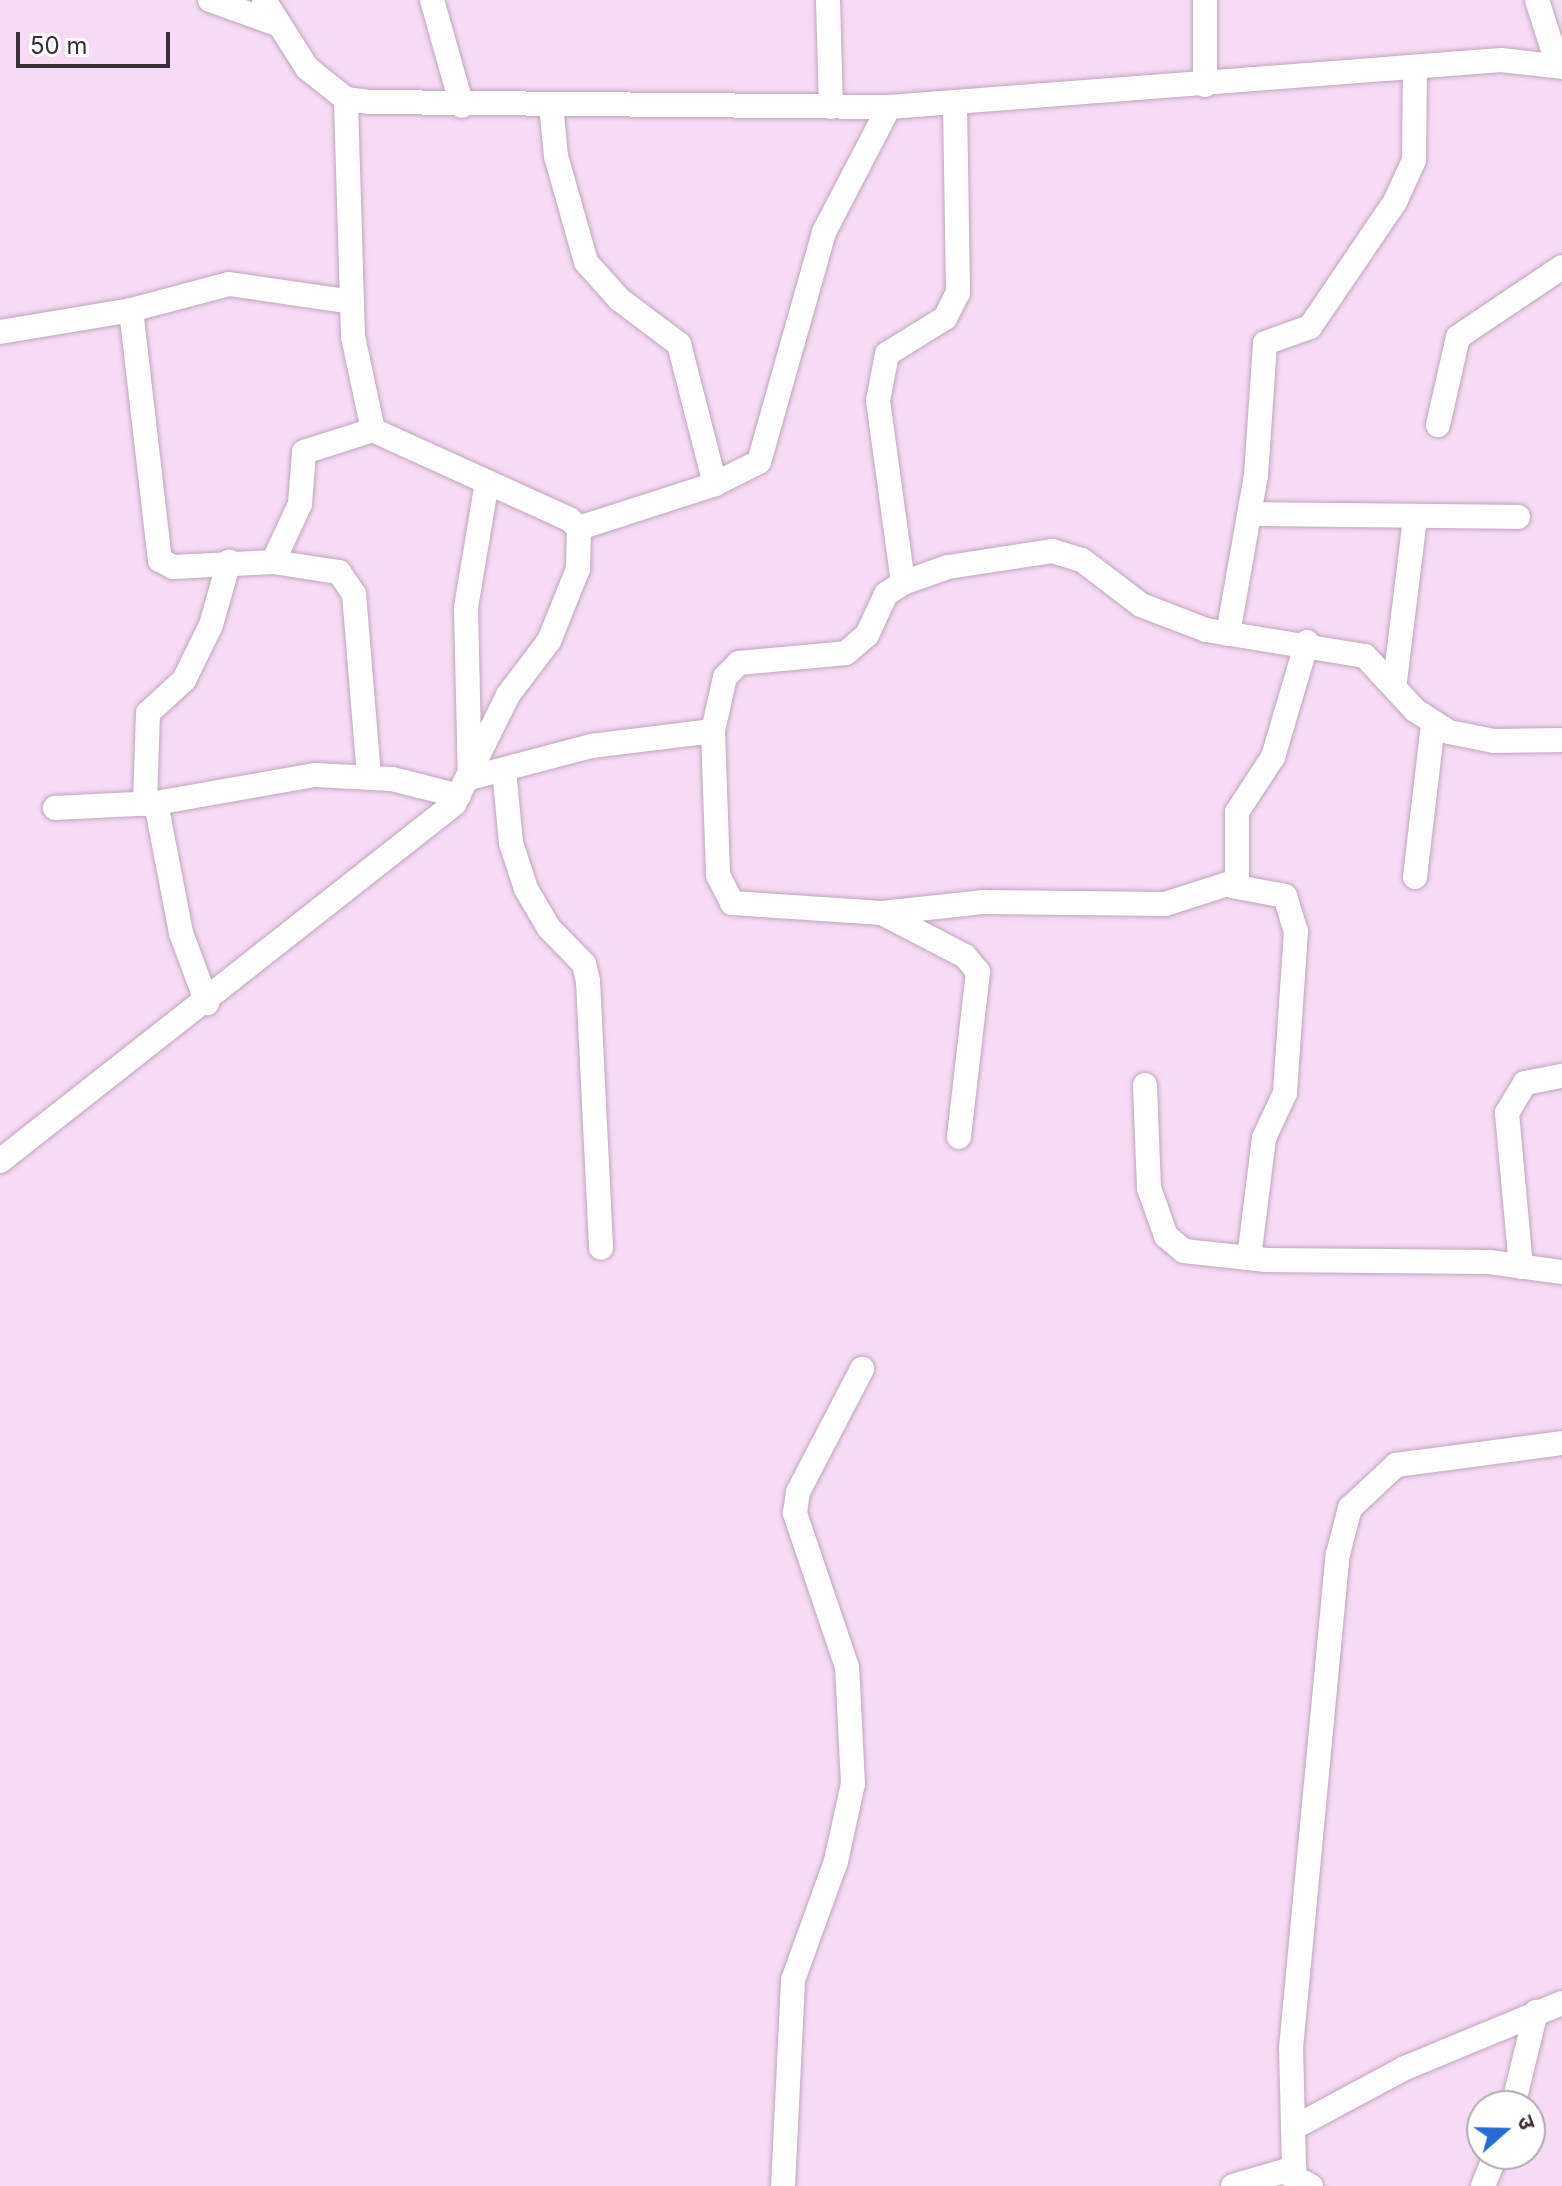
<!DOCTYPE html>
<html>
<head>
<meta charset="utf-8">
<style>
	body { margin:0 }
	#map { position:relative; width:1562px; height:2186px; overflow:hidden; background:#f5dbf3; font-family:Inter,"Noto Sans Devanagari",sans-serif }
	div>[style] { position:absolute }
	.roads { filter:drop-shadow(0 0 2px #bfa7bd) drop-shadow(0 0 2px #bfa7bd) }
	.minor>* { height:24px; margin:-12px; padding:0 12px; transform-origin:12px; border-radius:12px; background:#fff }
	span { translate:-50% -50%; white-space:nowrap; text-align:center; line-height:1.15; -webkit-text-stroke:6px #fff; paint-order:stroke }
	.north { position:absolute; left:1466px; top:2090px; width:80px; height:80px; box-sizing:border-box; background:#fff; border:2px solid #b0acaf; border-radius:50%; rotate:70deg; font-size:22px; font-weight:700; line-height:32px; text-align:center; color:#392f38 }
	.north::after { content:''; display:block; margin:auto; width:28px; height:36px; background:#236cd7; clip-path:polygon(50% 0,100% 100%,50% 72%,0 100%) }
	.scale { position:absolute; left:16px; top:32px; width:154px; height:36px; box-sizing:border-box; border:4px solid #392f38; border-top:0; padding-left:10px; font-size:24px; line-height:28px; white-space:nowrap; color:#392f38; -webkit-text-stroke:6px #fff; paint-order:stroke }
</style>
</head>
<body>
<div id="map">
	<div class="roads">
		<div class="minor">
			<div style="left:210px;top:0;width:71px;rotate:19.7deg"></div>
			<div style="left:264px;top:0;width:80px;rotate:57.7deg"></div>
			<div style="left:307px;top:68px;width:50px;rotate:38.5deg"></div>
			<div style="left:346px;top:99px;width:23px;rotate:7deg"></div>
			<div style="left:369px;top:102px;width:520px;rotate:0.55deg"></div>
			<div style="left:889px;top:107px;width:614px;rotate:-4.39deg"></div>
			<div style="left:1501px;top:60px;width:61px;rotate:6.5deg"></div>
			<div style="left:432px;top:0;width:110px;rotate:74.2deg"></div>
			<div style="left:828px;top:0;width:107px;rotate:88.4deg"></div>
			<div style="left:1205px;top:0;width:85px;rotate:90deg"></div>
			<div style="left:1537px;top:0;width:69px;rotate:72.3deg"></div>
			<div style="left:551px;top:105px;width:51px;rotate:84.4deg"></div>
			<div style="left:556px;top:156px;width:110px;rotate:74.2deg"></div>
			<div style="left:586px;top:262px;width:50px;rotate:48.3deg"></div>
			<div style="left:619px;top:299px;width:75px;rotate:36.9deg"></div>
			<div style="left:679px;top:344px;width:145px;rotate:75.6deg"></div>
			<div style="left:131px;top:310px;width:252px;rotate:83.4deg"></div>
			<div style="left:160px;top:560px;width:15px;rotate:28deg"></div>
			<div style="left:173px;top:567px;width:100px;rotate:-2.9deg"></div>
			<div style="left:273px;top:562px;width:67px;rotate:8.6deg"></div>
			<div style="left:339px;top:572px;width:27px;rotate:56deg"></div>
			<div style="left:354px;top:594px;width:184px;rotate:85.3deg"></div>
			<div style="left:0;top:332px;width:133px;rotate:-9.5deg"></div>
			<div style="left:131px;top:310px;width:101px;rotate:-14.9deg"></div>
			<div style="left:229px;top:284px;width:124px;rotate:8.3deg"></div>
			<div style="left:1438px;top:425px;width:90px;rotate:-77.2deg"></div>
			<div style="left:1458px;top:337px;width:125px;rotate:-33.9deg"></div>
			<div style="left:487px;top:482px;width:128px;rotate:99.5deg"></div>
			<div style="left:466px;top:608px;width:170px;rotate:88.7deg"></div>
			<div style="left:470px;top:778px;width:125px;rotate:-14.8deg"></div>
			<div style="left:591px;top:746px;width:123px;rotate:-7deg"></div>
			<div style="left:713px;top:731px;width:55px;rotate:-77.5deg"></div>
			<div style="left:725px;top:677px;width:20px;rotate:-45deg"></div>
			<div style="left:739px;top:663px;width:107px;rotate:-5.3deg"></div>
			<div style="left:846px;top:653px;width:28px;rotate:-41deg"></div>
			<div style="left:867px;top:635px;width:45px;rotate:-65.1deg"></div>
			<div style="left:886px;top:594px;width:20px;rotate:-33deg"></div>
			<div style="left:903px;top:583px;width:48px;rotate:-19.6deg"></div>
			<div style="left:948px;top:567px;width:105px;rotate:-8.7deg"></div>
			<div style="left:1052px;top:551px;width:31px;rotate:17deg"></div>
			<div style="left:1082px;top:560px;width:74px;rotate:37.3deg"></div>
			<div style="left:1141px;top:605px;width:70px;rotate:21deg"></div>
			<div style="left:1206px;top:630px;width:161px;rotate:9.3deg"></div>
			<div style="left:1365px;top:656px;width:74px;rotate:47.2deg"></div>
			<div style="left:1415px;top:710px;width:40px;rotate:32.9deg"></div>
			<div style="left:1449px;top:732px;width:46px;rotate:11.3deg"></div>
			<div style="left:1494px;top:741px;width:68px;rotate:-0.8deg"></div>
			<div style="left:1251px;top:514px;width:267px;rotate:0.6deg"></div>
			<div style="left:579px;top:528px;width:143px;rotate:-17.9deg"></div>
			<div style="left:715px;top:484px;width:49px;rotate:-26.6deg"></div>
			<div style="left:759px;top:462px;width:239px;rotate:-74.2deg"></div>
			<div style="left:824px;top:232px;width:141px;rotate:-62.5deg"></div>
			<div style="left:273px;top:562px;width:64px;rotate:-65deg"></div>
			<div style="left:300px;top:504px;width:52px;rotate:-85.6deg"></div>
			<div style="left:304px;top:452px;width:72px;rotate:-17.7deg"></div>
			<div style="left:903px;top:583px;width:184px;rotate:-97.8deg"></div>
			<div style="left:878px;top:401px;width:48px;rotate:-79.2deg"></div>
			<div style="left:887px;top:354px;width:68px;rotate:-31.8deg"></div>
			<div style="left:945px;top:318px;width:28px;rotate:-63deg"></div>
			<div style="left:958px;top:293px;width:190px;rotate:-90.9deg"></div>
			<div style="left:1228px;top:634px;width:160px;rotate:-80deg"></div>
			<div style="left:1256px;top:476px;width:133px;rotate:-86.1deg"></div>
			<div style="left:1265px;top:343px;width:48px;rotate:-19.6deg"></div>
			<div style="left:1310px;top:327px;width:151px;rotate:-55.8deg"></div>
			<div style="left:1395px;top:202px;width:46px;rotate:-65.7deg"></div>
			<div style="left:1414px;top:160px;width:92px;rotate:-89.4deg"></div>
			<div style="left:1395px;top:681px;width:165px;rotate:-83deg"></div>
			<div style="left:713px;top:731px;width:144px;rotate:88deg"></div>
			<div style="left:718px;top:875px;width:31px;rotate:63deg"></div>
			<div style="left:732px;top:903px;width:150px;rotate:3.8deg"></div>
			<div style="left:882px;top:913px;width:103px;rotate:-6.2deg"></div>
			<div style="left:984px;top:902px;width:181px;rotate:0.6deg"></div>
			<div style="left:1165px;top:904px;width:76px;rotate:-17.7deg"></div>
			<div style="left:1237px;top:881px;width:69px;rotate:-90deg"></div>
			<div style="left:1237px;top:812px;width:66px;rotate:-56.8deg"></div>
			<div style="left:1273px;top:757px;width:120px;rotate:-73.5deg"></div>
			<div style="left:504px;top:770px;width:73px;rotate:84.5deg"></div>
			<div style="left:511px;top:843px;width:48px;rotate:71.9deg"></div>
			<div style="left:526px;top:889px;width:45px;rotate:59.5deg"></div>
			<div style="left:549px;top:928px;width:50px;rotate:45.8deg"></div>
			<div style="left:584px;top:964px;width:17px;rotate:77deg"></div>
			<div style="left:588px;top:981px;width:267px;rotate:87.2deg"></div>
			<div style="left:156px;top:803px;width:132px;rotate:79.1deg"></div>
			<div style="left:181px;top:933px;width:75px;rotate:69.6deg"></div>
			<div style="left:145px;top:804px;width:91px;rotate:-88.1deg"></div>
			<div style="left:148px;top:713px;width:49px;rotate:-42.5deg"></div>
			<div style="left:184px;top:680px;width:61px;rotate:-63.9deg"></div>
			<div style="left:211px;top:625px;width:66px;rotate:-74.1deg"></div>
			<div style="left:55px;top:808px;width:101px;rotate:-2.8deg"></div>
			<div style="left:156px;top:803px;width:161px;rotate:-10deg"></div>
			<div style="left:315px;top:775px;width:77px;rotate:3deg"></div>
			<div style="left:392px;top:779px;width:69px;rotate:14.2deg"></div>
			<div style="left:1415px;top:877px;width:154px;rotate:-83.3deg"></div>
			<div style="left:1232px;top:886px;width:54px;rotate:10.7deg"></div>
			<div style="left:1285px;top:896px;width:37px;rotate:73deg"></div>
			<div style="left:1296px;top:931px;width:162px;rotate:93.9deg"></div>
			<div style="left:1285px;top:1093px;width:50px;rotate:115deg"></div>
			<div style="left:1264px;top:1138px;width:121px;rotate:97.1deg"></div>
			<div style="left:882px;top:913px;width:93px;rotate:27.4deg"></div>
			<div style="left:965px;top:956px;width:21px;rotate:51deg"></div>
			<div style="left:978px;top:972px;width:166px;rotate:96.6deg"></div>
			<div style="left:1145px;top:1085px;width:103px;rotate:87.8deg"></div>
			<div style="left:1149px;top:1188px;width:51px;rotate:70.5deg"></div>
			<div style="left:1166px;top:1236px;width:23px;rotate:40deg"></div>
			<div style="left:1184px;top:1251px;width:83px;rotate:6.2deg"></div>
			<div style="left:1267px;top:1260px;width:222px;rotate:0.5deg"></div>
			<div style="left:1489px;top:1262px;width:74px;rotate:7.8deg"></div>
			<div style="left:0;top:1161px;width:578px;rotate:-38.18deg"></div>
			<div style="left:454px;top:804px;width:122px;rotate:-63.6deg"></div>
			<div style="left:508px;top:695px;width:68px;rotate:-52.8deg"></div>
			<div style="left:549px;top:641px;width:78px;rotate:-68.1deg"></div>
			<div style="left:578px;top:569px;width:41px;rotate:-88.6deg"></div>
			<div style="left:579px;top:528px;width:13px;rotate:-138deg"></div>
			<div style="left:569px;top:519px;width:215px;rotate:-155.6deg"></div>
			<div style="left:373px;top:430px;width:95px;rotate:-102.1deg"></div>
			<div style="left:353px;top:337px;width:238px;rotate:-91.7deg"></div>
			<div style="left:1521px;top:1267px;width:155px;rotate:-95.2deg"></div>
			<div style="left:1507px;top:1113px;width:35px;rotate:-59deg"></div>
			<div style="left:1525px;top:1083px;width:38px;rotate:-11deg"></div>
			<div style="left:1513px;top:2106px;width:97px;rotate:-76.3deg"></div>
			<div style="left:1293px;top:2128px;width:127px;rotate:-28.2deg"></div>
			<div style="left:1405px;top:2068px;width:170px;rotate:-22.5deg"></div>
			<div style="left:1288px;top:2174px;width:26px;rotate:28deg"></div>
			<div style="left:783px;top:2186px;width:206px;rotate:-87.2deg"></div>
			<div style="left:793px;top:1980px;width:127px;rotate:-70.1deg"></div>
			<div style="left:836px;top:1861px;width:79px;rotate:-77.6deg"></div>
			<div style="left:853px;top:1784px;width:117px;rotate:-92.9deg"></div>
			<div style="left:847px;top:1667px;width:163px;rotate:-108.7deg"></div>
			<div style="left:795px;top:1513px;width:21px;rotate:-82deg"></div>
			<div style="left:798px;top:1492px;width:139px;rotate:-62.5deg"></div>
			<div style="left:1233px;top:2186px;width:64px;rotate:-16.4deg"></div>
			<div style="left:1294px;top:2168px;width:120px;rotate:-91.4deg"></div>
			<div style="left:1291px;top:2048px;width:496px;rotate:-84.6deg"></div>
			<div style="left:1338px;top:1554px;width:48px;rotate:-75.4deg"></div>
			<div style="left:1350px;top:1508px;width:63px;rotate:-43.1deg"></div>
			<div style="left:1396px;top:1465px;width:167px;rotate:-7.5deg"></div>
			<div style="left:1483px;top:2186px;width:35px;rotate:-68deg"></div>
		</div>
	</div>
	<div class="north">उ</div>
	<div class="scale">50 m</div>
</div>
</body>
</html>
